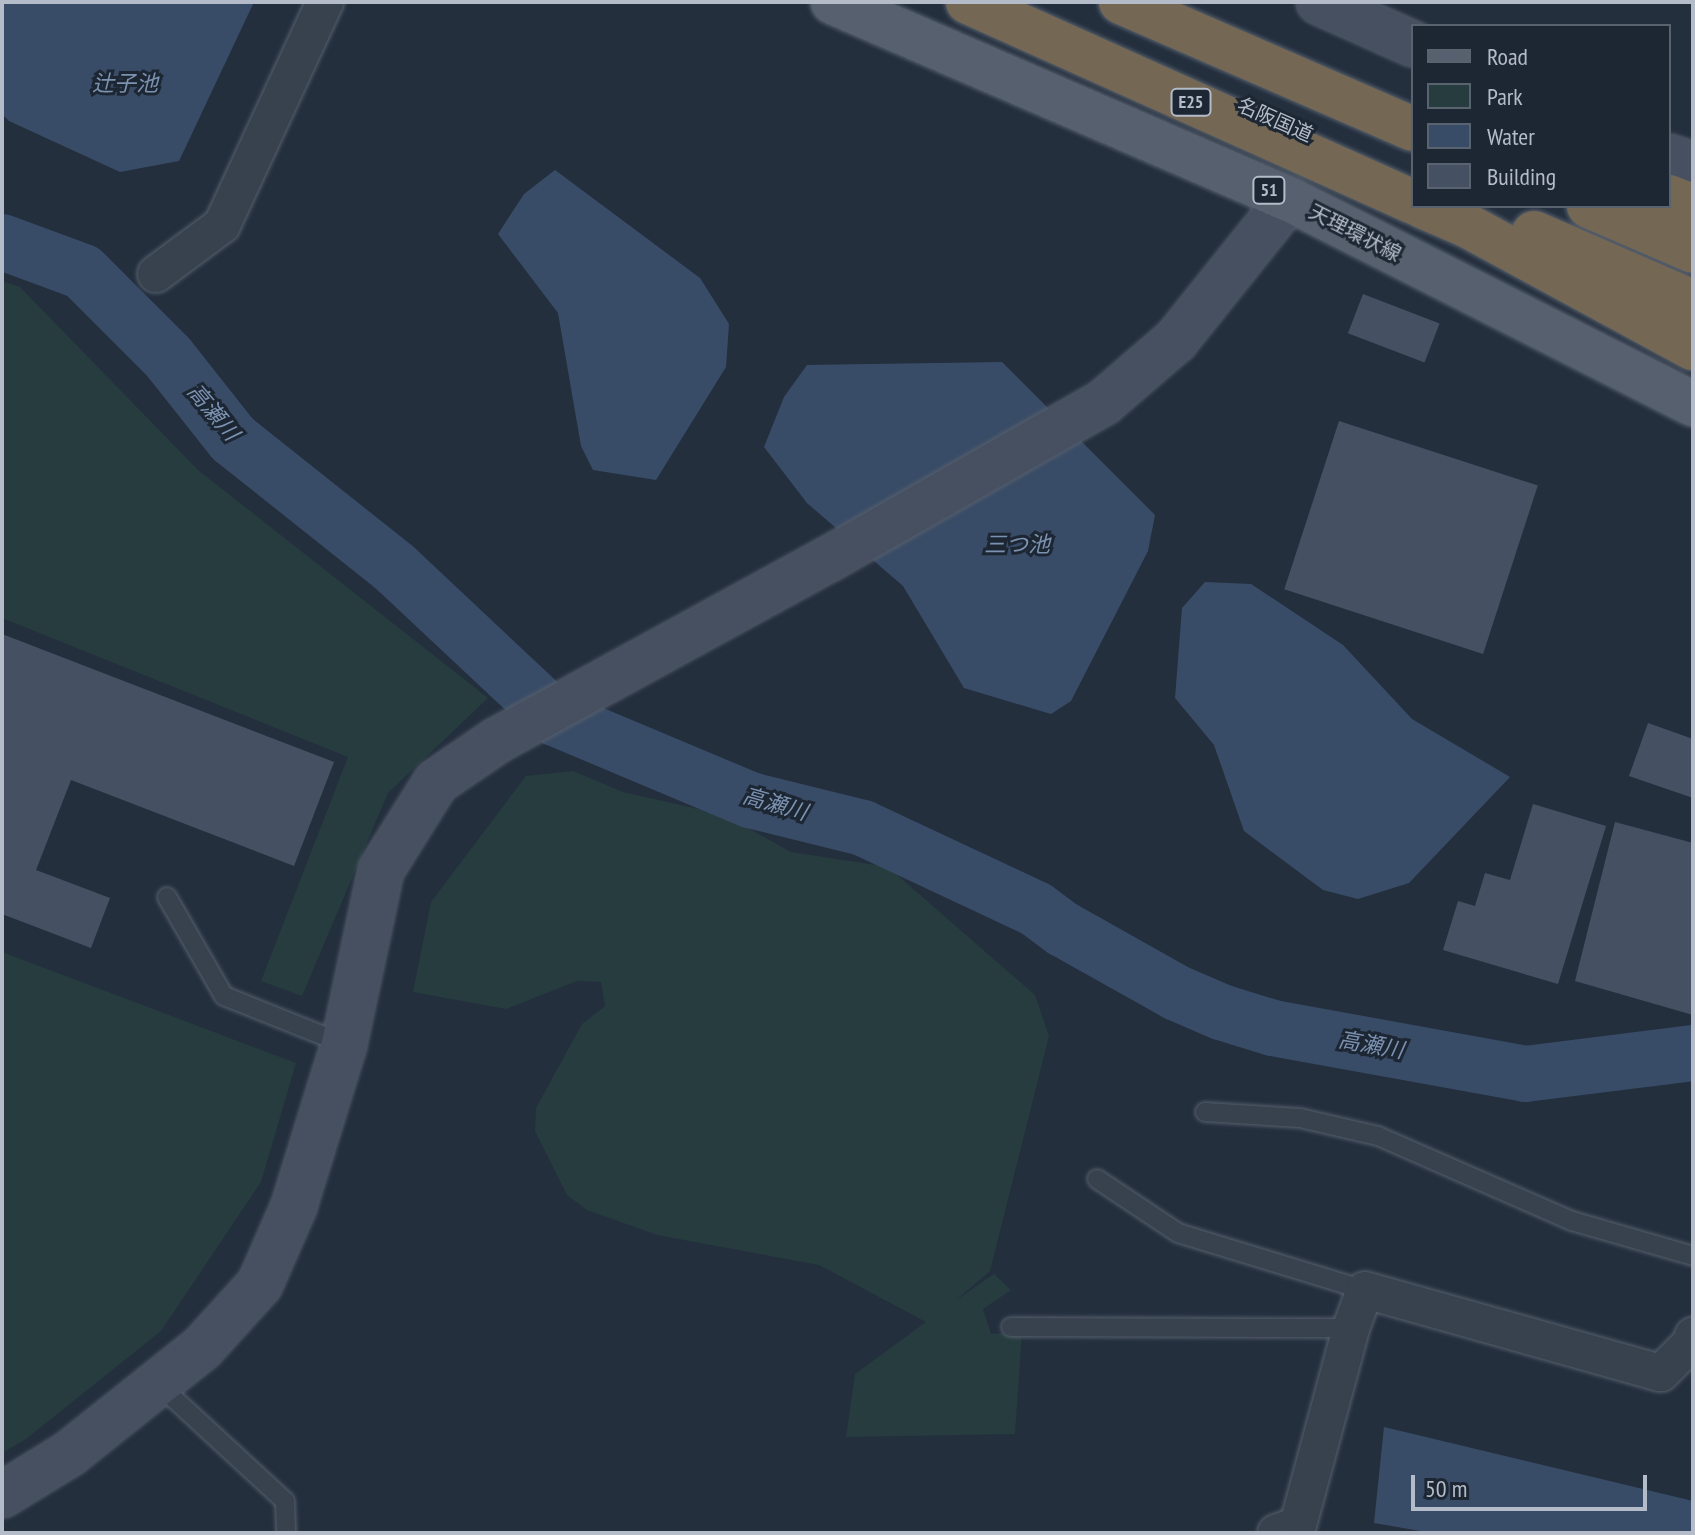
<!DOCTYPE html>
<html>
<head>
<meta charset="utf-8">
<style>
	body { margin:0 }
	#map { position:relative; width:1695px; height:1535px; overflow:hidden; background:#242f3e; font-family:"PT Sans Narrow","Noto Sans JP",sans-serif }
	div>[style] { position:absolute }
	.green>* { inset:0; background:#263c3f }
	.water>* { inset:0; background:#394c67 }
	.river>* { height:56px; margin:-28px; padding:0 28px; transform-origin:28px; border-radius:28px; background:#394c67 }
	.building>* { inset:0; background:#455162; transform-origin:0 0 }
	.roads { filter:drop-shadow(0 0 2px #565f6c) drop-shadow(0 0 2px #565f6c) }
	.lane>* { height:18px; margin:-9px; padding:0 9px; transform-origin:9px; border-radius:9px; background:#38414e }
	.street>* { height:36px; margin:-18px; padding:0 18px; transform-origin:18px; border-radius:18px; background:#38414e }
	.secondary>* { height:44px; margin:-22px; padding:0 22px; transform-origin:22px; border-radius:22px; background:#465061 }
	.primary>* { height:44px; margin:-22px; padding:0 22px; transform-origin:22px; border-radius:22px; background:#56606e }
	.highway>* { height:44px; margin:-22px; padding:0 22px; transform-origin:22px; border-radius:22px; background:#746855 }
	span { translate:-50% -50%; white-space:nowrap; text-align:center; line-height:1.15; -webkit-text-stroke:6px #1d2633; paint-order:stroke }
	.shield-label span { padding:2px 6px; background:#1d2633; border:2px solid; border-radius:6px; -webkit-text-stroke-width:0 }
	.shield-label { font-size:18px; color:#b4bcc9; font-weight:700 }
	.street-label { font-size:20px; color:#b4bcc9 }
	.water-label { font-size:22px; color:#7c92b1; font-style:italic }
	.frame { position:absolute; inset:0; border:4px solid #b4bcc9; pointer-events:none }
	.legend { position:absolute; left:1411px; top:24px; width:260px; height:184px; box-sizing:border-box; background:#1d2633; border:2px solid #59626f; margin:0; padding:10px 14px; list-style:none; font-size:24px; color:#b4bcc9 }
	.legend li { display:flex; align-items:center; gap:16px; height:40px }
	.legend b { width:40px; border:2px solid #59626f }
	.scale { position:absolute; left:1411px; top:1475px; width:236px; height:36px; box-sizing:border-box; border:4px solid #b4bcc9; border-top:0; padding-left:10px; font-size:24px; line-height:28px; white-space:nowrap; color:#b4bcc9; -webkit-text-stroke:6px #1d2633; paint-order:stroke }
</style>
</head>
<body>
<div id="map">
	<div class="green">
		<div style="clip-path:polygon(2px 281px,20px 287px,198px 470px,488px 698px,388px 793px,302px 996px,261px 981px,348px 757px,2px 618px)"></div>
		<div style="clip-path:polygon(573px 771px,623px 792px,724px 815px,791px 852px,888px 867px,1035px 995px,1049px 1036px,990px 1271px,955px 1301px,994px 1274px,1011px 1290px,983px 1309px,991px 1334px,1022px 1331px,1015px 1434px,846px 1437px,855px 1374px,926px 1322px,819px 1265px,657px 1235px,587px 1210px,567px 1195px,535px 1131px,536px 1108px,582px 1024px,605px 1006px,601px 982px,577px 981px,506px 1009px,413px 992px,431px 902px,526px 776px)"></div>
		<div style="clip-path:polygon(2px 952px,296px 1063px,261px 1182px,161px 1331px,26px 1439px,2px 1453px)"></div>
	</div>
	<div class="water">
		<div style="clip-path:polygon(2px 2px,254px 2px,179px 161px,120px 172px,9px 121px,2px 114px)"></div>
		<div style="clip-path:polygon(555px 170px,700px 278px,729px 324px,726px 367px,656px 480px,593px 470px,581px 446px,558px 313px,498px 234px,524px 194px)"></div>
		<div style="clip-path:polygon(1002px 362px,1155px 515px,1148px 551px,1071px 701px,1051px 714px,964px 688px,903px 586px,807px 503px,764px 447px,784px 397px,807px 365px)"></div>
		<div style="clip-path:polygon(1205px 582px,1251px 584px,1343px 645px,1412px 719px,1510px 777px,1409px 883px,1358px 899px,1323px 890px,1244px 831px,1214px 745px,1175px 698px,1182px 608px)"></div>
		<div style="clip-path:polygon(1384px 1427px,1693px 1501px,1693px 1533px,1432px 1533px,1374px 1523px)"></div>
	</div>
	<div class="river">
		<div style="left:2px;top:242px;width:86px;rotate:20.3deg"></div>
		<div style="left:83px;top:272px;width:120px;rotate:45deg"></div>
		<div style="left:168px;top:357px;width:105px;rotate:51.6deg"></div>
		<div style="left:233px;top:439px;width:206px;rotate:38.5deg"></div>
		<div style="left:394px;top:567px;width:221px;rotate:43.2deg"></div>
		<div style="left:555px;top:718px;width:212px;rotate:22.8deg"></div>
		<div style="left:750px;top:800px;width:116px;rotate:13.9deg"></div>
		<div style="left:863px;top:828px;width:191px;rotate:25.1deg"></div>
		<div style="left:1036px;top:909px;width:34px;rotate:37deg"></div>
		<div style="left:1063px;top:929px;width:131px;rotate:29.3deg"></div>
		<div style="left:1177px;top:993px;width:48px;rotate:23.4deg"></div>
		<div style="left:1221px;top:1012px;width:54px;rotate:17.1deg"></div>
		<div style="left:1273px;top:1028px;width:256px;rotate:10.3deg"></div>
		<div style="left:1525px;top:1074px;width:169px;rotate:-7.1deg"></div>
	</div>
	<div class="building">
		<div style="left:1363px;top:294px;width:82px;height:42px;rotate:21deg"></div>
		<div style="left:1339px;top:421px;width:209px;height:177px;rotate:18deg"></div>
		<div style="clip-path:polygon(2px 634px,334px 762px,294px 866px,71px 780px,36px 870px,110px 898px,91px 948px,2px 914px)"></div>
		<div style="clip-path:polygon(1648px 723px,1693px 739px,1693px 798px,1629px 776px)"></div>
		<div style="clip-path:polygon(1533px 804px,1606px 826px,1558px 984px,1443px 950px,1458px 901px,1475px 906px,1485px 873px,1510px 880px)"></div>
		<div style="clip-path:polygon(1615px 822px,1693px 843px,1693px 1015px,1575px 981px)"></div>
	</div>
	<div class="roads">
		<div class="lane">
			<div style="left:167px;top:897px;width:114px;rotate:60.1deg"></div>
			<div style="left:224px;top:996px;width:129px;rotate:21.8deg"></div>
			<div style="left:1205px;top:1112px;width:95px;rotate:3.6deg"></div>
			<div style="left:1300px;top:1118px;width:80px;rotate:13deg"></div>
			<div style="left:1378px;top:1136px;width:212px;rotate:23.7deg"></div>
			<div style="left:1572px;top:1221px;width:126px;rotate:16.1deg"></div>
			<div style="left:1097px;top:1179px;width:97px;rotate:33.7deg"></div>
			<div style="left:1178px;top:1233px;width:195px;rotate:17deg"></div>
			<div style="left:1011px;top:1327px;width:340px;rotate:0.2deg"></div>
			<div style="left:157px;top:1383px;width:174px;rotate:42.7deg"></div>
			<div style="left:285px;top:1501px;width:32px;rotate:88deg"></div>
		</div>
		<div class="street">
			<div style="left:156px;top:274px;width:82px;rotate:-36.6deg"></div>
			<div style="left:222px;top:225px;width:246px;rotate:-65.2deg"></div>
			<div style="left:1276px;top:1533px;width:23px;rotate:-20deg"></div>
			<div style="left:1298px;top:1525px;width:204px;rotate:-74.9deg"></div>
			<div style="left:1351px;top:1328px;width:40px;rotate:-69.8deg"></div>
			<div style="left:1365px;top:1290px;width:307px;rotate:15.7deg"></div>
			<div style="left:1661px;top:1373px;width:41px;rotate:-45deg"></div>
			<div style="left:1690px;top:1344px;width:9px;rotate:-69deg"></div>
		</div>
		<div class="secondary">
			<div style="left:1319px;top:2px;width:103px;rotate:24.1deg"></div>
			<div style="left:1669px;top:157px;width:25px;rotate:18deg"></div>
			<div style="left:2px;top:1495px;width:79px;rotate:-31.5deg"></div>
			<div style="left:69px;top:1454px;width:170px;rotate:-38.6deg"></div>
			<div style="left:202px;top:1348px;width:86px;rotate:-47.8deg"></div>
			<div style="left:260px;top:1284px;width:85px;rotate:-66.4deg"></div>
			<div style="left:294px;top:1206px;width:170px;rotate:-72.8deg"></div>
			<div style="left:344px;top:1044px;width:178px;rotate:-78deg"></div>
			<div style="left:381px;top:870px;width:104px;rotate:-58deg"></div>
			<div style="left:436px;top:782px;width:73px;rotate:-34.3deg"></div>
			<div style="left:496px;top:741px;width:379px;rotate:-28.7deg"></div>
			<div style="left:829px;top:559px;width:317px;rotate:-29.7deg"></div>
			<div style="left:1104px;top:402px;width:95px;rotate:-40.7deg"></div>
			<div style="left:1176px;top:340px;width:181px;rotate:-51.3deg"></div>
		</div>
		<div class="primary">
			<div style="left:833px;top:2px;width:497px;rotate:23.4deg"></div>
			<div style="left:1289px;top:199px;width:453px;rotate:26.9deg"></div>
		</div>
		<div class="highway">
			<div style="left:968px;top:2px;width:488px;rotate:24.2deg"></div>
			<div style="left:1121px;top:2px;width:318px;rotate:23.5deg"></div>
			<div style="left:1669px;top:197px;width:26px;rotate:21deg"></div>
			<div style="left:1422px;top:206px;width:48px;rotate:23.4deg"></div>
			<div style="left:1466px;top:225px;width:258px;rotate:28.5deg"></div>
			<div style="left:1589px;top:206px;width:113px;rotate:23.4deg"></div>
			<div style="left:1534px;top:233px;width:173px;rotate:23.5deg"></div>
		</div>
	</div>
	<div class="shield-label">
		<span style="left:1191px;top:102px">E25</span>
		<span style="left:1269px;top:190px">51</span>
	</div>
	<div class="street-label">
		<span style="left:1275px;top:120px;rotate:24deg">名阪国道</span>
		<span style="left:1355px;top:233px;rotate:27deg">天理環状線</span>
	</div>
	<div class="water-label">
		<span style="left:125px;top:84px">辻子池</span>
		<span style="left:213px;top:412px;rotate:50deg">高瀬川</span>
		<span style="left:1017px;top:545px">三つ池</span>
		<span style="left:775px;top:804px;rotate:16deg">高瀬川</span>
		<span style="left:1371px;top:1045px;rotate:10deg">高瀬川</span>
	</div>
	<div class="frame"></div>
	<ul class="legend">
	<li><b style="height:10px;background:#56606e"></b>Road</li>
	<li><b style="height:22px;background:#263c3f"></b>Park</li>
	<li><b style="height:22px;background:#394c67"></b>Water</li>
	<li><b style="height:22px;background:#455162"></b>Building</li>
	</ul>
	<div class="scale">50 m</div>
</div>
</body>
</html>
